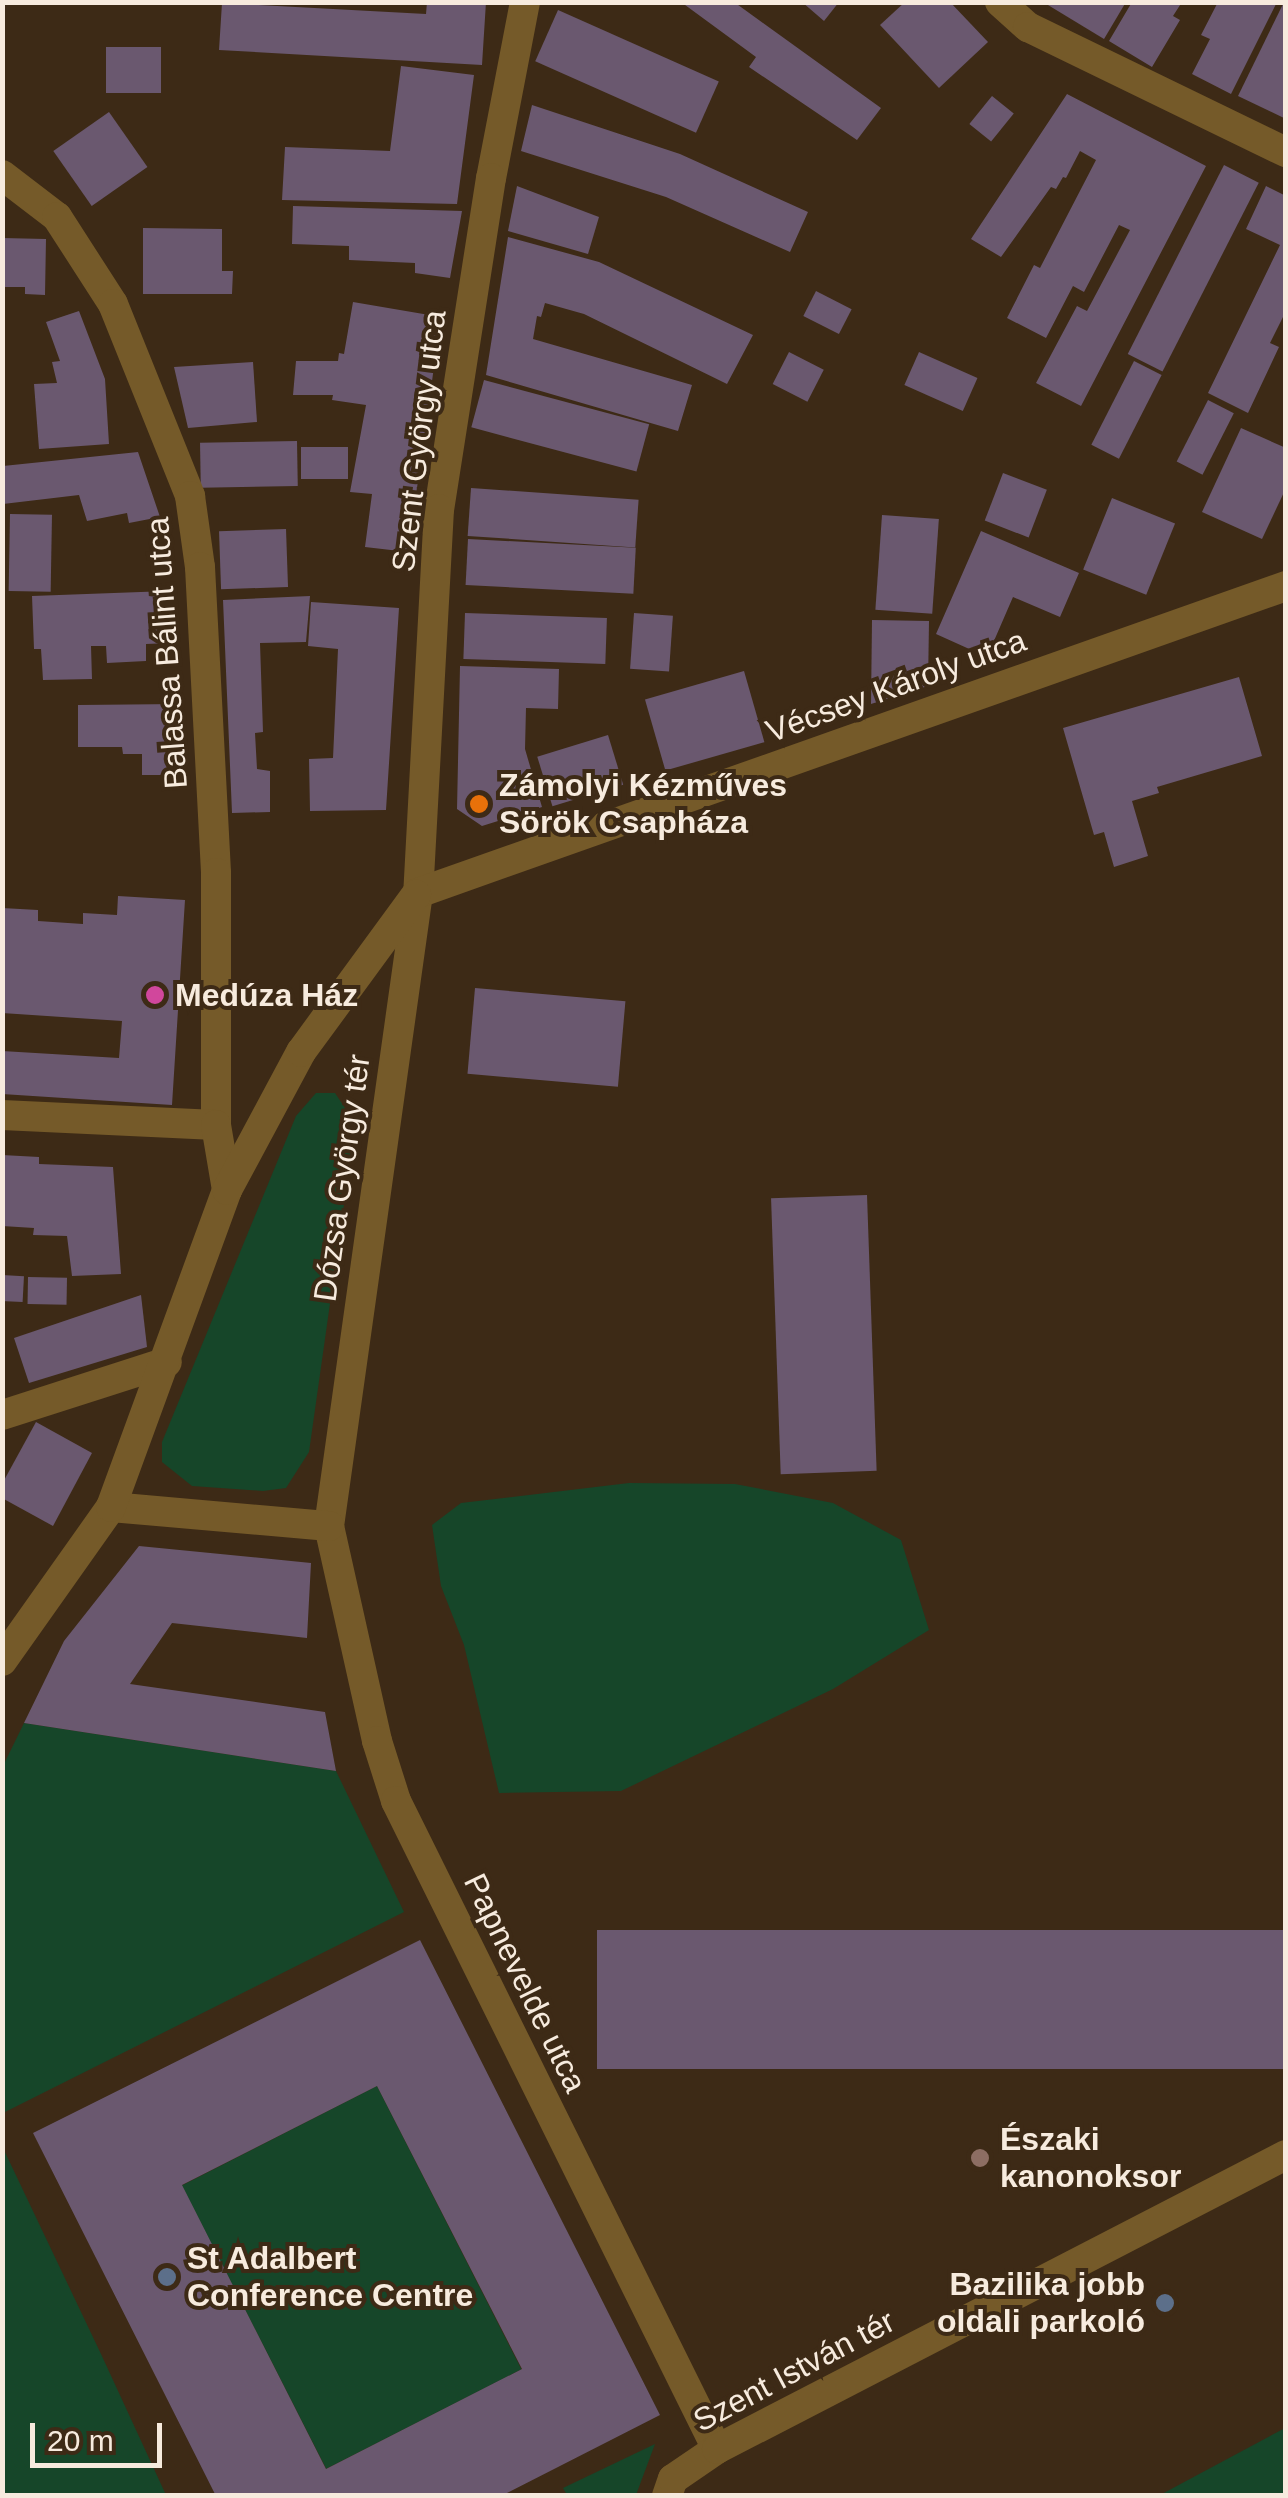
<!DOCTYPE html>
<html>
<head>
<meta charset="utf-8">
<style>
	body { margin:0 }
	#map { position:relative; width:1288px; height:2498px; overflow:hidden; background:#3d2a16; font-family:Arial,sans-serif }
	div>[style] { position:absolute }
	.green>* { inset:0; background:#164629; transform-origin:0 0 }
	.building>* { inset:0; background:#6a586f; transform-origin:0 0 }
	.minor>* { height:30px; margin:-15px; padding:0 15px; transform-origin:15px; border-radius:15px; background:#755a29 }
	.dots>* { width:28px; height:28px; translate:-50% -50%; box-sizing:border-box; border:5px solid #3d2a16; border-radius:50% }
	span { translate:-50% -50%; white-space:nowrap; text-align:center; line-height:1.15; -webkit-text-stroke:8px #3d2a16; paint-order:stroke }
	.street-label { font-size:32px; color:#f7ebde }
	.poi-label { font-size:32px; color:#f7ebde; font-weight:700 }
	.left { translate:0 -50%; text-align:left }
	.right { translate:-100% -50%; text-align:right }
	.frame { position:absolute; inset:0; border:5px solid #f7ebde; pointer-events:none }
	.scale { position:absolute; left:30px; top:2423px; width:132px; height:45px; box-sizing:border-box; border:5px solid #f7ebde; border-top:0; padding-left:12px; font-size:30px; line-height:35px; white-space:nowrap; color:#f7ebde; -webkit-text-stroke:8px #3d2a16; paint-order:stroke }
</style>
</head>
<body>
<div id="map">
	<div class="green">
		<div style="clip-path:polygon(316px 1093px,335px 1093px,345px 1108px,351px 1155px,309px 1452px,286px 1488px,263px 1491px,192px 1486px,162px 1462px,162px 1442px,296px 1116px)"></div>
		<div style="clip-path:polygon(629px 1483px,735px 1484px,833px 1503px,901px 1540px,929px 1630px,833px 1689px,621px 1791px,499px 1793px,464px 1645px,441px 1586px,432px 1525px,461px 1503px)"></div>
		<div style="clip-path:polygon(24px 1723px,336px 1771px,404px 1912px,3px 2113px,2px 1768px)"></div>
		<div style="left:377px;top:2086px;width:318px;height:219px;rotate:63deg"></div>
		<div style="clip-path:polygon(3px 2148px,101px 2354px,166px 2495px,3px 2495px)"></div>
		<div style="clip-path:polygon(1285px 2428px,1285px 2495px,1160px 2495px)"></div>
		<div style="clip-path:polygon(655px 2444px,636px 2495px,567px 2495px,563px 2488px)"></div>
	</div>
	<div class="building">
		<div style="clip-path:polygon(427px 2px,486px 2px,482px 65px,219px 50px,222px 3px,426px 14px)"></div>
		<div style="clip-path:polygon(681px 2px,734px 2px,881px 108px,857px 140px,749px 67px,756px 57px)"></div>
		<div style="clip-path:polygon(802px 2px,839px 2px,824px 21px)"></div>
		<div style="clip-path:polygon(905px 2px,950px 2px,988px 42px,939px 88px,880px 25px)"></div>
		<div style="clip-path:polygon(1043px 2px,1126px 2px,1104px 39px)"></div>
		<div style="clip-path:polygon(1132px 2px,1182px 2px,1173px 16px,1180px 20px,1152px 67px,1109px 41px)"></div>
		<div style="clip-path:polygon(1218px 2px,1277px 2px,1231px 94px,1192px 74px,1210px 39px,1201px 35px)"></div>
		<div style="clip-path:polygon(1284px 2px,1286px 2px,1286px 119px,1238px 96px)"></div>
		<div style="left:558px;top:10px;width:176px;height:56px;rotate:24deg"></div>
		<div style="left:106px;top:47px;width:55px;height:46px"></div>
		<div style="clip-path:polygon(401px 66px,474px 75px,457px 204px,282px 200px,285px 147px,390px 151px)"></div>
		<div style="clip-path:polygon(1067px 94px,1206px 166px,1081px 406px,1036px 383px,1077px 306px,1087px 311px,1130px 230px,1119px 225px,1084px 292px,1073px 286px,1046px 338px,1007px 318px,1034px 265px,1040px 268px,1096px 160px,1080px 151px,1066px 178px,1063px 177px,1056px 189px,1051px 187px,1001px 257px,971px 239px)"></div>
		<div style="left:992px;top:96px;width:28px;height:36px;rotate:39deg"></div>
		<div style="clip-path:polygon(532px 105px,680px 154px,808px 212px,790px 252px,666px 197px,521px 151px)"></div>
		<div style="left:109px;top:112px;width:67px;height:68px;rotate:55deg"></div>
		<div style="left:1224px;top:165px;width:39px;height:212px;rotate:27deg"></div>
		<div style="clip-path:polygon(517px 186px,599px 217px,588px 254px,508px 231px)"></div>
		<div style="clip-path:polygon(1266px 186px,1286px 196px,1286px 311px,1270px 343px,1279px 347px,1248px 413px,1208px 393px,1280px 245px,1246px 229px)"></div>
		<div style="clip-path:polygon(293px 206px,462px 211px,450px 278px,415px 273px,415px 263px,349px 260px,349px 246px,292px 244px)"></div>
		<div style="clip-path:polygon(143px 228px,222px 229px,222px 271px,233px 271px,232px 294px,143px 294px)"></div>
		<div style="clip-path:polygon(508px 237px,599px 262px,753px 335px,727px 384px,584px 314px,545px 303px,541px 317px,537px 316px,533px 339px,692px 385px,678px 431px,486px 375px)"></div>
		<div style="clip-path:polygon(2px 238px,46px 239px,45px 295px,25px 294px,25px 287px,2px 287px)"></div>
		<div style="left:816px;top:291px;width:40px;height:28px;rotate:27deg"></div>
		<div style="clip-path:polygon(353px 302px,441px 317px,408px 552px,365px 547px,372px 494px,350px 492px,366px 405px,332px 400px,333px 395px,293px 395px,296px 361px,338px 361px,339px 353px,344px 354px)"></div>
		<div style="clip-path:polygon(79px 311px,105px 379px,109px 444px,39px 449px,34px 384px,57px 383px,52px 362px,60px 361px,46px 322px)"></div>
		<div style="left:789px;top:352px;width:39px;height:36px;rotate:27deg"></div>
		<div style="left:919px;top:352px;width:64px;height:36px;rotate:24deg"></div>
		<div style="left:1134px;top:361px;width:31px;height:94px;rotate:27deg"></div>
		<div style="clip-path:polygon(253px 362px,257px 422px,188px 428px,174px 367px)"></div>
		<div style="left:484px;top:380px;width:171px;height:49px;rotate:15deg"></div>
		<div style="left:1208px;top:400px;width:29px;height:69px;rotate:27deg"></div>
		<div style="clip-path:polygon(1241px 428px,1286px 448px,1286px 488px,1262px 539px,1202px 512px)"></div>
		<div style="left:297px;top:441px;width:45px;height:97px;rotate:89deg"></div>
		<div style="left:301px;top:447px;width:47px;height:32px"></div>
		<div style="clip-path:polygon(138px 452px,160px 517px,129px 523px,127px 513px,87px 521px,79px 495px,3px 504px,3px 466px)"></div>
		<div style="left:1003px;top:473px;width:47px;height:51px;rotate:21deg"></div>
		<div style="left:471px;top:488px;width:168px;height:48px;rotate:4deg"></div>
		<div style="left:1112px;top:498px;width:68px;height:77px;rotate:22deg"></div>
		<div style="left:10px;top:514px;width:42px;height:77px;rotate:1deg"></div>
		<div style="left:882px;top:515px;width:57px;height:95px;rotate:4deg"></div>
		<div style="left:286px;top:529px;width:58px;height:67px;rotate:88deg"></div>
		<div style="clip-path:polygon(981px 531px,1079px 573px,1060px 617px,1013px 597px,987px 657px,936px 634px)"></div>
		<div style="left:468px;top:539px;width:168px;height:46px;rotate:3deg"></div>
		<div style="clip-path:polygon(168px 591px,170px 643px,146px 644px,146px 661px,107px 663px,106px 646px,91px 646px,92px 679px,43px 680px,41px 649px,34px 649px,32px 596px)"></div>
		<div style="clip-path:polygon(310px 596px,306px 642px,260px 643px,263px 732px,255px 733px,257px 769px,270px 771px,270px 812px,232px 813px,223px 600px)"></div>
		<div style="clip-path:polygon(311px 602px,399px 608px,386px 810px,310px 811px,309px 759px,333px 758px,338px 649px,308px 646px)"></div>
		<div style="left:465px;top:613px;width:142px;height:46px;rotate:2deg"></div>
		<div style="left:634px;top:613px;width:39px;height:56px;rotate:4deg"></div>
		<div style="clip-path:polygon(872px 620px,929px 621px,928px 686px,871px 704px)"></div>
		<div style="clip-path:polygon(460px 666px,559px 669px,558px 709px,526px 708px,525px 749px,542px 807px,482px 826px,457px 809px)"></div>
		<div style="left:744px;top:671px;width:74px;height:103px;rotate:74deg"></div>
		<div style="clip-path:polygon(1239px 677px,1262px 756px,1157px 787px,1159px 793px,1132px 801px,1148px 856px,1114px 867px,1104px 832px,1094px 835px,1063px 728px)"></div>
		<div style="clip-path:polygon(179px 704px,179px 775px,142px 775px,142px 754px,123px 754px,122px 747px,78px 747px,78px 705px)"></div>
		<div style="left:608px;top:735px;width:52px;height:74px;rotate:73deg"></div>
		<div style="clip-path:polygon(118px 896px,185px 900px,172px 1105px,2px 1094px,2px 1051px,119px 1058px,122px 1021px,2px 1013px,2px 908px,38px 910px,38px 921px,83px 924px,83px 913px,117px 915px)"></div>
		<div style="left:475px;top:988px;width:151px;height:86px;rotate:5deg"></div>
		<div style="clip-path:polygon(2px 1155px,39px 1157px,39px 1164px,113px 1167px,121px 1274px,72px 1276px,67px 1236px,33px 1235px,34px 1228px,2px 1226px)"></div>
		<div style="left:867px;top:1195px;width:276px;height:96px;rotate:88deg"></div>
		<div style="left:2px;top:1275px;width:22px;height:26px;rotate:3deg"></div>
		<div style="left:28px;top:1277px;width:39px;height:27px;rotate:1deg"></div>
		<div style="clip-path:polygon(141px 1295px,147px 1347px,29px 1383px,14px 1338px)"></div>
		<div style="clip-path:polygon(36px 1422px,92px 1453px,53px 1526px,2px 1498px,2px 1484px)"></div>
		<div style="clip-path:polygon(139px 1546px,311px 1563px,307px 1638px,172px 1623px,130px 1684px,325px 1712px,336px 1771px,24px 1723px,64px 1641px)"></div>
		<div style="left:1286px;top:1930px;width:139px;height:689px;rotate:90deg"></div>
		<div style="clip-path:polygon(evenodd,420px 1940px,660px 2415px,501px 2496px,216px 2496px,33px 2133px,420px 1940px,377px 2086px,522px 2369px,326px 2469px,182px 2185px,377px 2086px)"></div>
	</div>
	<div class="minor">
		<div style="left:525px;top:2px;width:179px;rotate:100.9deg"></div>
		<div style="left:491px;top:178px;width:335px;rotate:98.9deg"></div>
		<div style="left:439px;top:509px;width:385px;rotate:93.1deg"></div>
		<div style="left:418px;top:893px;width:639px;rotate:98deg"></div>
		<div style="left:329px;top:1526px;width:220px;rotate:77.4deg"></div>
		<div style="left:377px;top:1741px;width:63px;rotate:72.4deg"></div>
		<div style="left:396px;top:1801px;width:723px;rotate:63.65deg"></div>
		<div style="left:1000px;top:2px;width:38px;rotate:42deg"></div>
		<div style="left:1028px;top:27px;width:287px;rotate:25.9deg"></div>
		<div style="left:2px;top:175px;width:69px;rotate:37.4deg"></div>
		<div style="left:57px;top:217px;width:103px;rotate:57.2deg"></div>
		<div style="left:113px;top:304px;width:207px;rotate:68.1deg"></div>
		<div style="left:190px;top:496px;width:72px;rotate:82deg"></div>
		<div style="left:200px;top:567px;width:306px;rotate:87deg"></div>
		<div style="left:216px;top:873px;width:252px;rotate:90deg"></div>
		<div style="left:418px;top:893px;width:921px;rotate:-19.48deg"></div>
		<div style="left:2px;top:1115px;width:214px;rotate:2.7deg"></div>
		<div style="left:216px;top:1125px;width:66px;rotate:80.4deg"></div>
		<div style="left:2px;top:1415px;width:173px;rotate:-17.8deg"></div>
		<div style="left:111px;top:1507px;width:219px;rotate:5deg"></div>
		<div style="left:2px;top:1661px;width:189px;rotate:-54.7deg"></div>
		<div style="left:111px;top:1507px;width:338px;rotate:-69.9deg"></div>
		<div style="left:227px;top:1190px;width:157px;rotate:-61.8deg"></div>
		<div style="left:301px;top:1052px;width:195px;rotate:-53.8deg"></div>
		<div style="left:667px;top:2496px;width:18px;rotate:-71deg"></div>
		<div style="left:673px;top:2479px;width:53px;rotate:-34.3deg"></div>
		<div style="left:717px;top:2449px;width:640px;rotate:-27.33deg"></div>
	</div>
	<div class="dots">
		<div style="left:479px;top:804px;background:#e8710a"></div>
		<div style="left:155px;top:995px;background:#d1479c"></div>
		<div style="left:980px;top:2158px;background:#8d6e63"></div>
		<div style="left:167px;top:2277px;background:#5c6f8a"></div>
		<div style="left:1165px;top:2303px;background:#5c6f8a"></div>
	</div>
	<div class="street-label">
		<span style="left:419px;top:441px;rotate:-83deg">Szent György utca</span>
		<span style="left:167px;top:653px;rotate:-94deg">Balassa Bálint utca</span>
		<span style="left:896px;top:686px;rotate:-20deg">Vécsey Károly utca</span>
		<span style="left:342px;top:1178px;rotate:-82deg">Dózsa György tér</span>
		<span style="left:525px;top:1983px;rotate:64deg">Papnevelde utca</span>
		<span style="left:794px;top:2371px;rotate:-28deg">Szent István tér</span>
	</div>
	<div class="poi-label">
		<span class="left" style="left:499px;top:804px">Zámolyi Kézműves<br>Sörök Csapháza</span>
		<span class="left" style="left:175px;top:995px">Medúza Ház</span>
		<span class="left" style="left:1000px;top:2158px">Északi<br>kanonoksor</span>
		<span class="left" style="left:187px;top:2277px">St Adalbert<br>Conference Centre</span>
		<span class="right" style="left:1145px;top:2303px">Bazilika jobb<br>oldali parkoló</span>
	</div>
	<div class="frame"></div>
	<div class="scale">20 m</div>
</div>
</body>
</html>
